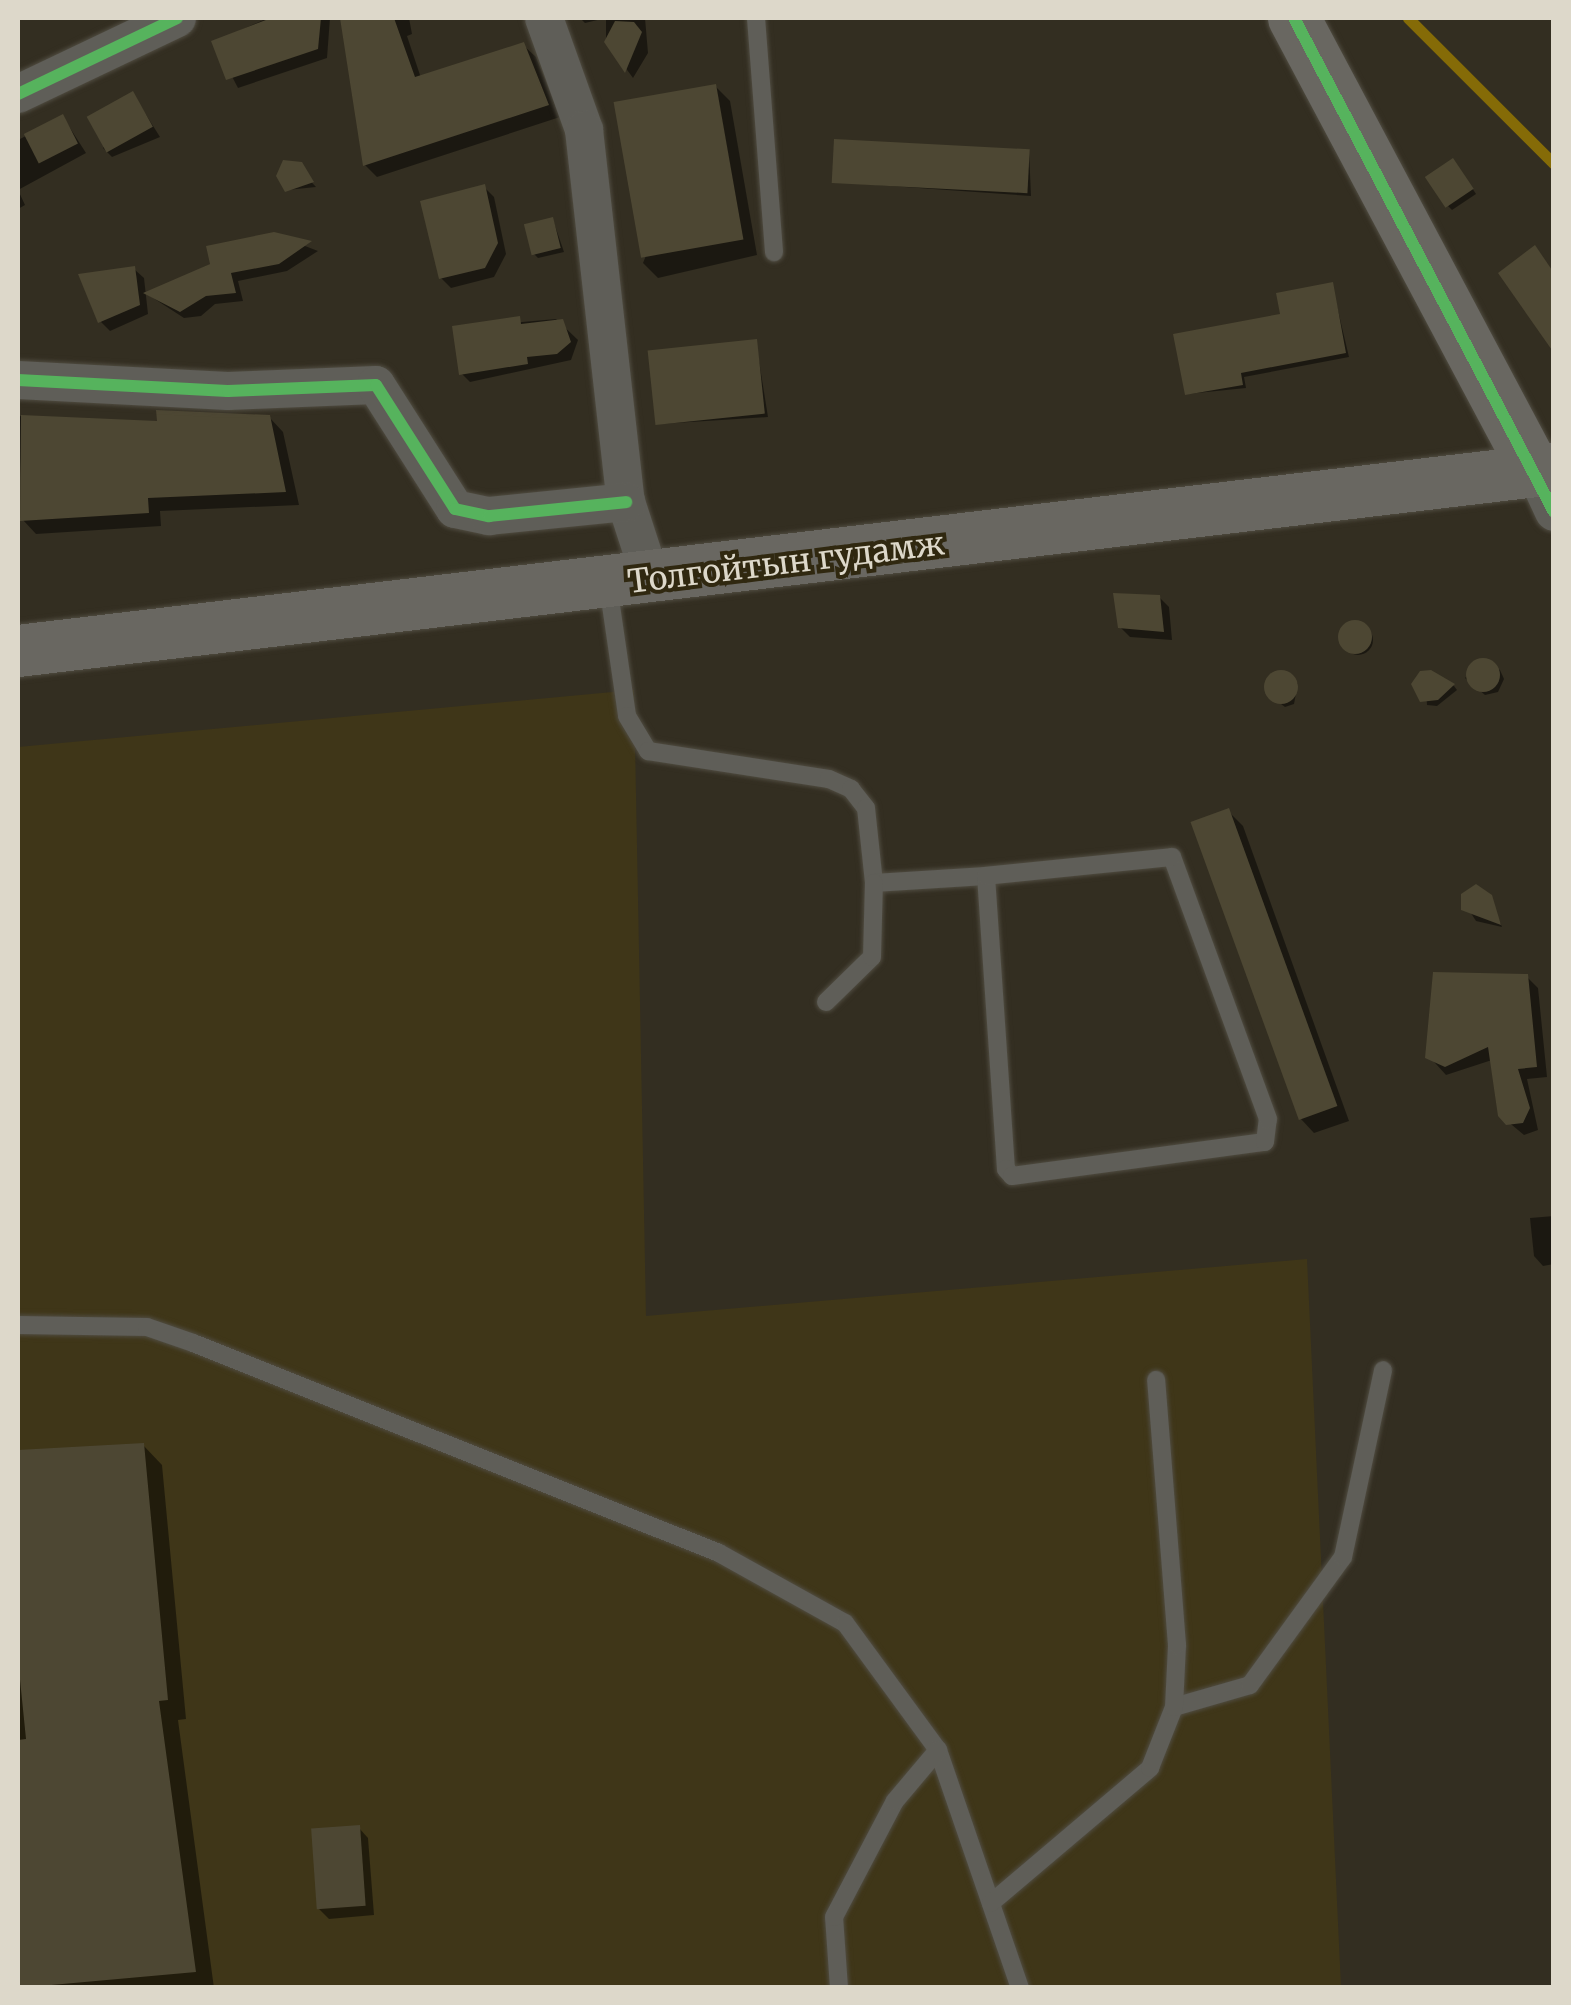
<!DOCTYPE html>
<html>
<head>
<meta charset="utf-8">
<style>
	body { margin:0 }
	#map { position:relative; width:1571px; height:2005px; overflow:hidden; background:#332e21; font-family:Merriweather,serif }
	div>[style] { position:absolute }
	.built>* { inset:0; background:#3f3618 }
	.shadow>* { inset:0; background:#0007 }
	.round { border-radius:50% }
	.stream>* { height:11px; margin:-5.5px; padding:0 5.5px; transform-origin:5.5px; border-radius:5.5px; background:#856b07 }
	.building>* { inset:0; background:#4d4733; transform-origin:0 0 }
	.roads { filter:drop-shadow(0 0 2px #504c41) drop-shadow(0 0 2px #504c41) }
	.lane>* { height:18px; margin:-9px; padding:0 9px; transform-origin:9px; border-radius:9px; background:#5f5e58 }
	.street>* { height:38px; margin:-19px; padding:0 19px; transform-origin:19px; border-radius:19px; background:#5f5e58 }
	.secondary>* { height:52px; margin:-26px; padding:0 26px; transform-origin:26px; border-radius:26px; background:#696761 }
	.cycleway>* { height:12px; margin:-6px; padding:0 6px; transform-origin:6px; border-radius:6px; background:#56b35d }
	span { translate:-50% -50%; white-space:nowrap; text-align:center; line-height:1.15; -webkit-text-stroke:8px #302810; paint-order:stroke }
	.street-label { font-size:32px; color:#ddd8ca }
	.frame { position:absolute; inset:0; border:20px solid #ddd8ca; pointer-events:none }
</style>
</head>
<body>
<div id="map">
	<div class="built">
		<div style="clip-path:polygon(634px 690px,646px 1316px,1307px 1259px,1341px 1987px,18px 1988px,18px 747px)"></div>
	</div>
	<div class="shadow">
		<div style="clip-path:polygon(268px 18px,330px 18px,327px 58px,238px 88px,214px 42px)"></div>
		<div style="clip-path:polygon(343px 18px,409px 18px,412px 34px,407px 36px,421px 78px,523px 45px,536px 57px,560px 117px,377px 177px,365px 165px)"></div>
		<div style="clip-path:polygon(580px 18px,645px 18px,648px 53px,633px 78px,606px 41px,606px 18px,585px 23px)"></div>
		<div style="clip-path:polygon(715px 86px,730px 101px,757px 255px,658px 278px,643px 263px)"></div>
		<div style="clip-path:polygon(133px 94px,160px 137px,112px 157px,103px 148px)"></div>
		<div style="clip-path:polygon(63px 117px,86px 153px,18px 190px,25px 205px,18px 209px,18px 140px)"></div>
		<div style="clip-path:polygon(1029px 150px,1031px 196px,834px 182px)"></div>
		<div style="clip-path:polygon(293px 162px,316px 187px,287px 190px)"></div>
		<div style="clip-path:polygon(1457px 165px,1476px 194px,1452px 210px,1448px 206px)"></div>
		<div style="clip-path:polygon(484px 187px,494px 197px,506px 254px,494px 277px,451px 288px,441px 278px)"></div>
		<div style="clip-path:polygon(553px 220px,564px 252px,538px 258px,534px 254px)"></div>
		<div style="clip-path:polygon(274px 234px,318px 251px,287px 271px,238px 281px,243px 301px,215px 304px,201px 316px,184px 318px,147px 294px)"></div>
		<div style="clip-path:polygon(134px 269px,144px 278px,148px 314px,110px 331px,101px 322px)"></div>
		<div style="clip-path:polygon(1332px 285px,1349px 357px,1244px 377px,1246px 388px,1187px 394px)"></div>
		<div style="clip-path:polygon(556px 319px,578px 340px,571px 360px,470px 382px,462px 374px,455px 328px)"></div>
		<div style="clip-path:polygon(756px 342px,768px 417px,659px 424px)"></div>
		<div style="clip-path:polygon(18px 416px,160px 423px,269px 417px,283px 432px,299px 505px,160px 511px,161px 526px,36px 534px,23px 520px)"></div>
		<div style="clip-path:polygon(1159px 597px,1169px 607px,1172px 640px,1130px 637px,1120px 627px)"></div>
		<div class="round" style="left:1343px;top:625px;width:30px;height:30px"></div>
		<div style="clip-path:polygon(1482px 661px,1500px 670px,1504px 679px,1498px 692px,1485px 695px,1465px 678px)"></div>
		<div style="clip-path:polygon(1425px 672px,1454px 686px,1457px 690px,1437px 706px,1427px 705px)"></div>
		<div style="clip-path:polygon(1274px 675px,1298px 683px,1294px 704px,1285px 707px,1268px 694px)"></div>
		<div style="clip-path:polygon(1228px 811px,1243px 826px,1349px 1121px,1314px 1133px,1300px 1118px)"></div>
		<div style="clip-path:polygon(1488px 894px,1502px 927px,1476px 921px,1462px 899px)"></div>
		<div style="clip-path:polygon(1527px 977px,1538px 988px,1547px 1077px,1527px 1079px,1538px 1130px,1524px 1135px,1500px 1115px,1492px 1060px,1446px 1075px,1426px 1053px)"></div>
		<div style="clip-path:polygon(1554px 1216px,1554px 1264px,1543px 1266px,1534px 1256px,1530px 1218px)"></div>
		<div style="clip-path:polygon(143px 1445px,162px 1465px,186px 1719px,178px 1720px,214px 1988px,18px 1988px,18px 1451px)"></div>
		<div style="clip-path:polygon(359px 1828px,368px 1838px,374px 1915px,329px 1919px,319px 1909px)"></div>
	</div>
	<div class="stream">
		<div style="left:1408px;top:18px;width:206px;rotate:45deg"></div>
	</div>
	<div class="building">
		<div style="clip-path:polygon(271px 18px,321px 18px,318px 49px,226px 80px,211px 41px)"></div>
		<div style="clip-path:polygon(340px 18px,394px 18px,415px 77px,524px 42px,549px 105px,363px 166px)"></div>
		<div style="clip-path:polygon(615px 21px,634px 22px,642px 32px,625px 73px,604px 42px)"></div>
		<div style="left:716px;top:84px;width:158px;height:104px;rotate:80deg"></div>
		<div style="left:133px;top:91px;width:41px;height:53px;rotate:61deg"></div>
		<div style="left:63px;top:114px;width:33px;height:44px;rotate:63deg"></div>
		<div style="left:834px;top:139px;width:196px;height:44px;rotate:3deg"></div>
		<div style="left:1453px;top:158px;width:37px;height:34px;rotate:56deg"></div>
		<div style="clip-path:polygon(283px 160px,302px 162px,314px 182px,285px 192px,276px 176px)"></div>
		<div style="clip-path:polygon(485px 184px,498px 243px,485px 268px,439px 279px,420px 201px)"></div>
		<div style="left:553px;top:217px;width:32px;height:30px;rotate:76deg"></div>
		<div style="clip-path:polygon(274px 232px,312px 241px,279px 264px,231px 273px,236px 293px,206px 296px,180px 312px,143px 293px,210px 264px,206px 246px)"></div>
		<div style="clip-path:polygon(1535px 245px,1554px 273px,1554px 353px,1498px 273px)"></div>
		<div style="clip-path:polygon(135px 266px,140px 305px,98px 323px,78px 274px)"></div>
		<div style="clip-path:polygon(1333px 282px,1346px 353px,1241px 373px,1243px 385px,1185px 395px,1173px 334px,1280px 314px,1276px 293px)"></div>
		<div style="clip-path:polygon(520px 316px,521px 324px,563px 319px,571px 342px,557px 354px,527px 357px,528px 364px,459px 375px,452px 326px)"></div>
		<div style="left:757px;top:339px;width:75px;height:110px;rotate:84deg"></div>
		<div style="clip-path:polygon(156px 410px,270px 415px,286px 492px,148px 498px,149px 513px,20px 521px,21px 415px,157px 421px)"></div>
		<div style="clip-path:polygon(1113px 593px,1160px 595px,1164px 632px,1118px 628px)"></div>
		<div class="round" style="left:1338px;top:620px;width:34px;height:34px"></div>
		<div class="round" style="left:1466px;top:658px;width:34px;height:34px"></div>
		<div style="clip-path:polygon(1431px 670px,1455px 684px,1438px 700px,1420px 702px,1411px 684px,1420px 671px)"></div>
		<div class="round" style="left:1264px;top:670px;width:34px;height:34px"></div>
		<div style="left:1229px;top:808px;width:317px;height:41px;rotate:70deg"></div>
		<div style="clip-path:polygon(1476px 884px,1492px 895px,1501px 925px,1461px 910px,1461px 894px)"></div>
		<div style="clip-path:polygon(1433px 972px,1528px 974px,1537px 1067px,1518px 1069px,1530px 1108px,1523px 1123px,1506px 1125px,1498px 1116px,1488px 1047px,1445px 1067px,1425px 1058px)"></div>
		<div style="clip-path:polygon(144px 1443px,168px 1700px,159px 1701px,196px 1972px,18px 1988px,18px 1740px,26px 1739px,18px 1660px,18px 1450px)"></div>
		<div style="left:360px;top:1825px;width:81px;height:49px;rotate:86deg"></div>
	</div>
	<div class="roads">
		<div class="lane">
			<div style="left:756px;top:18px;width:235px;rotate:85.6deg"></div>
			<div style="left:608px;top:585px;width:132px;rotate:81.7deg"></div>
			<div style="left:627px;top:716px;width:41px;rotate:59deg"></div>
			<div style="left:648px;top:751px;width:183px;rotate:8.8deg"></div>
			<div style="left:829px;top:779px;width:24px;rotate:24deg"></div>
			<div style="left:851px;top:789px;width:24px;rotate:52deg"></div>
			<div style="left:866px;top:808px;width:75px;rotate:83.9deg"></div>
			<div style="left:874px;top:883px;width:112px;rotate:-3.6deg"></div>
			<div style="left:986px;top:876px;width:294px;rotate:86.1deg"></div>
			<div style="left:1006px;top:1169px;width:9px;rotate:49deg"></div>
			<div style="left:1012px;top:1176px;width:255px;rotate:-7.7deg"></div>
			<div style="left:1265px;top:1142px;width:23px;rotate:-83deg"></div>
			<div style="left:1268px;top:1119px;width:279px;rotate:-110.1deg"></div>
			<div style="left:1172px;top:857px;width:187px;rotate:174.2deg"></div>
			<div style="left:826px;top:1002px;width:64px;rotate:-44.4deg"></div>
			<div style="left:872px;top:957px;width:74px;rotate:-88.5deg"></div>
			<div style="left:18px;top:1325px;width:129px;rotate:0.9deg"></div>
			<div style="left:147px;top:1327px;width:49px;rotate:19.2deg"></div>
			<div style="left:193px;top:1343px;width:566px;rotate:21.76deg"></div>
			<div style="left:719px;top:1553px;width:144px;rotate:29.1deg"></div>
			<div style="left:845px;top:1623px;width:157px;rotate:53.8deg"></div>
			<div style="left:938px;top:1750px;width:252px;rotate:71deg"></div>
			<div style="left:1174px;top:1707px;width:79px;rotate:-16.1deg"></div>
			<div style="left:1250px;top:1685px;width:158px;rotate:-54deg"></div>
			<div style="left:1343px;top:1557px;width:191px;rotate:-77.9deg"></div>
			<div style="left:991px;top:1903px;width:209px;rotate:-40.3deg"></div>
			<div style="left:1150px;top:1768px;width:66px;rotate:-68.5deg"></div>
			<div style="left:1174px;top:1707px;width:62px;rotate:-87.2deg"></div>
			<div style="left:1177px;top:1645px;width:266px;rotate:-94.5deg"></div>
			<div style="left:839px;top:1988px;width:71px;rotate:-94deg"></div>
			<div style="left:834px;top:1917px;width:131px;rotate:-62.3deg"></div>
			<div style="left:895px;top:1801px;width:67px;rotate:-49.9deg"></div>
		</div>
		<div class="street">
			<div style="left:544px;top:18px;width:119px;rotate:70.3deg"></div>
			<div style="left:584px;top:130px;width:374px;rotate:83.6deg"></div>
			<div style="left:626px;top:502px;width:81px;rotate:72deg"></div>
			<div style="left:18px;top:94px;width:176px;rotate:-25.5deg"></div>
			<div style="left:18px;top:380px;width:210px;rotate:3deg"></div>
			<div style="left:228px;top:391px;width:148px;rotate:-2.3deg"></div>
			<div style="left:376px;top:385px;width:147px;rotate:57.5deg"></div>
			<div style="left:455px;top:509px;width:35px;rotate:12deg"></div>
			<div style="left:489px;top:516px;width:138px;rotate:-5.8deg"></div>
			<div style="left:1535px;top:471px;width:45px;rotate:65.1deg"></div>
		</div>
		<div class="secondary">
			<div style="left:1294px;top:18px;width:513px;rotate:61.99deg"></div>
			<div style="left:18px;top:651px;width:1547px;rotate:-6.76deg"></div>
		</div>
	</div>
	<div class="cycleway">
		<div style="left:1294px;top:18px;width:558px;rotate:62.24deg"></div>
		<div style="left:18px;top:94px;width:176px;rotate:-25.5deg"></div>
		<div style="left:18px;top:380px;width:210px;rotate:3deg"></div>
		<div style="left:228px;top:391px;width:148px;rotate:-2.3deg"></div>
		<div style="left:376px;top:385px;width:147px;rotate:57.5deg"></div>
		<div style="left:455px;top:509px;width:35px;rotate:12deg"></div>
		<div style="left:489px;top:516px;width:138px;rotate:-5.8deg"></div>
	</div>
	<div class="street-label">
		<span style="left:786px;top:563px;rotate:-7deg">Толгойтын гудамж</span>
	</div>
	<div class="frame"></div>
</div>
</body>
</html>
